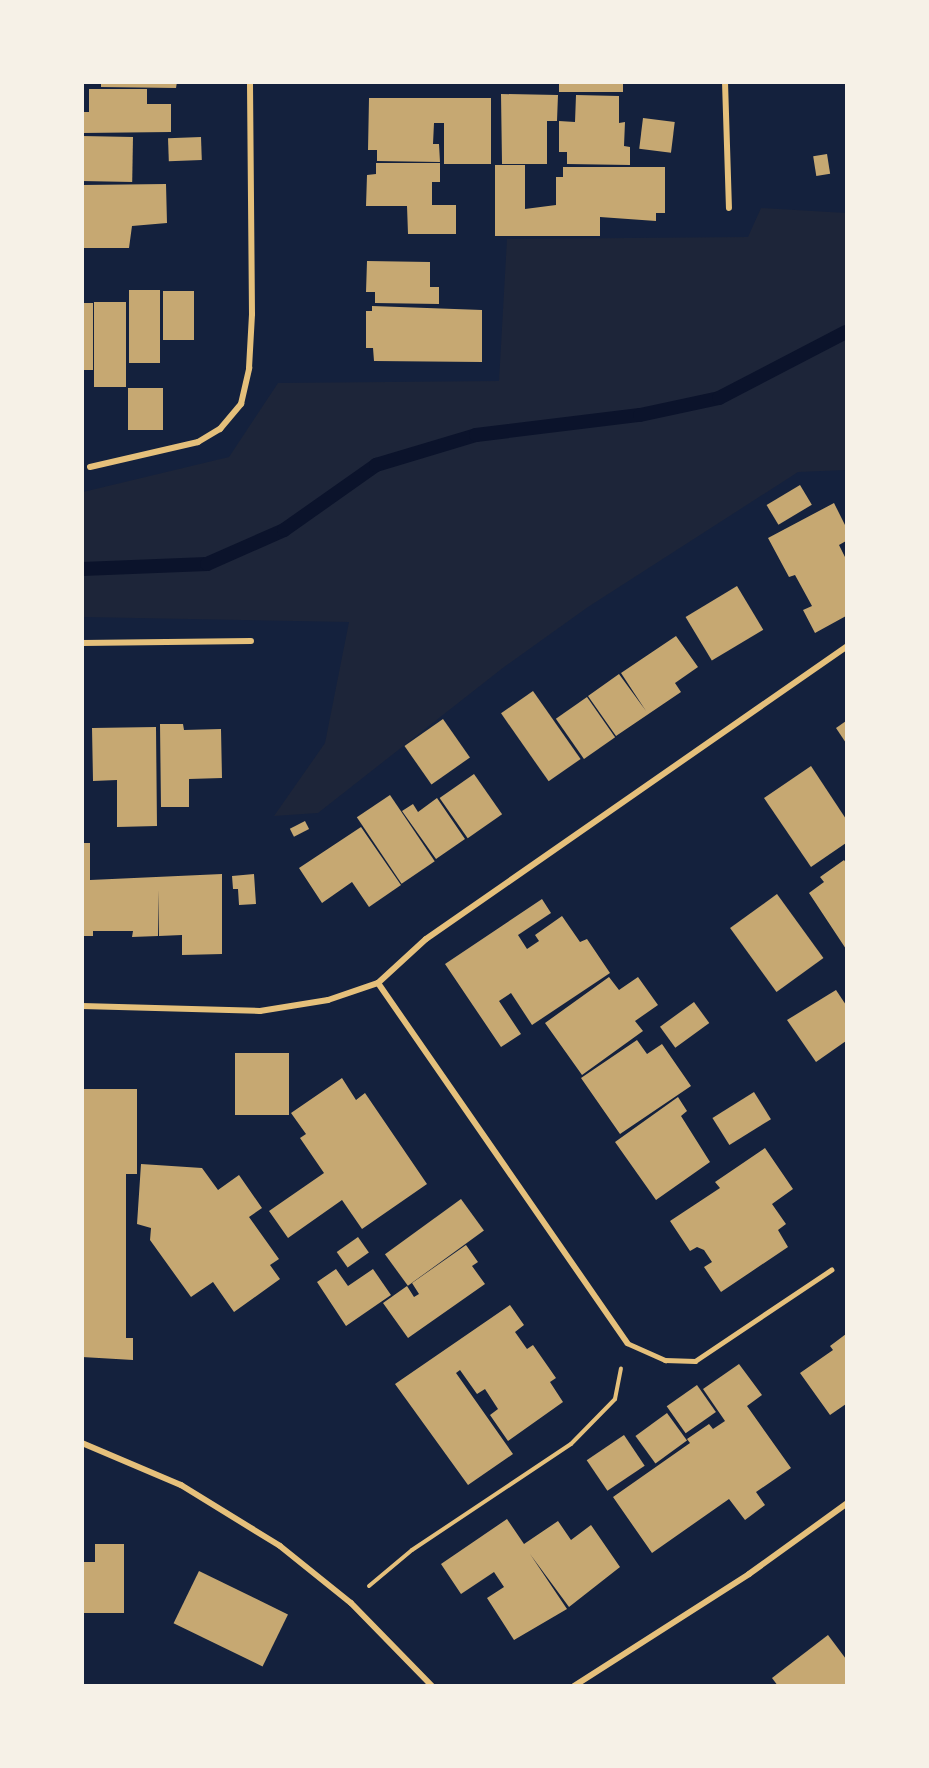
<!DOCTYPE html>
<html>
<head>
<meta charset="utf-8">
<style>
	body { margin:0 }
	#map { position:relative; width:929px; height:1768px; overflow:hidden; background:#14213d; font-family:Montserrat,sans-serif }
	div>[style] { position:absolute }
	.green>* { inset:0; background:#1d2539 }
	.stream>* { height:14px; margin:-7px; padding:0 7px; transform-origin:7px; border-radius:7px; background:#0b132b }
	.building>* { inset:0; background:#c6a872; transform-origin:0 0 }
	.path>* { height:4px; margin:-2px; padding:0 2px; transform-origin:2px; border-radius:2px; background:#e5c07b }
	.service>* { height:4.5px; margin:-2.25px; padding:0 2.25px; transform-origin:2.25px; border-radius:2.25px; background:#e5c07b }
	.minor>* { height:6px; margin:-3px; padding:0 3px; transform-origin:3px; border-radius:3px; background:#e5c07b }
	span { translate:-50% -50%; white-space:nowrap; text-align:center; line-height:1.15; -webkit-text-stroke:4.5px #f6f1e7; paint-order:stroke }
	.frame { position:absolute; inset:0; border:84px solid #f6f1e7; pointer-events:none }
</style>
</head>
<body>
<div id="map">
	<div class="green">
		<div style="clip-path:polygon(761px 208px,846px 213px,846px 470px,798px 472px,588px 607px,504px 667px,318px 813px,274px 816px,325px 743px,349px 622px,83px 617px,83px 492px,229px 457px,278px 383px,499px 381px,507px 239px,748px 237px)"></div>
	</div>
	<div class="stream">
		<div style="left:82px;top:569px;width:125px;rotate:-2.3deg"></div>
		<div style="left:207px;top:564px;width:84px;rotate:-23.8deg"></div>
		<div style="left:284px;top:530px;width:113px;rotate:-35.2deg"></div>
		<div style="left:376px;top:465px;width:104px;rotate:-16.7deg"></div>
		<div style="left:476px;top:435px;width:165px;rotate:-7deg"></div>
		<div style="left:640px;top:415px;width:81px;rotate:-12.1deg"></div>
		<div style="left:719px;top:398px;width:143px;rotate:-27.5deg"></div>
	</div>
	<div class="building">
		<div style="clip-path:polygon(101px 82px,177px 82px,176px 88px,101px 87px)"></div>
		<div style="left:559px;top:82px;width:64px;height:10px"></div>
		<div style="clip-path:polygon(89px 89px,147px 89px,147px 104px,171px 104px,171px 132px,82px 133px,82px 112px,89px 112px)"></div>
		<div style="clip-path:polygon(501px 94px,558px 95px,557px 121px,547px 121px,547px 164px,502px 164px)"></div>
		<div style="clip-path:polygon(576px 95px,619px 96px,619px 123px,625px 122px,624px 146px,630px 147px,630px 165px,567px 164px,567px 152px,559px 152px,559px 121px,575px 122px)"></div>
		<div style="clip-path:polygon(369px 98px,491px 98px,491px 164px,444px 164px,444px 123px,434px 123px,433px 144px,439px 144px,440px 162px,377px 161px,377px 150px,368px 150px)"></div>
		<div style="left:643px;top:118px;width:32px;height:31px;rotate:7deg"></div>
		<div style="left:82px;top:136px;width:51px;height:45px;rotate:1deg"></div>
		<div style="left:201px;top:137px;width:23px;height:33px;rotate:88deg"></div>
		<div style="left:827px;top:154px;width:20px;height:14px;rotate:81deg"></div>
		<div style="clip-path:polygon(376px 163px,440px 163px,440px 182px,432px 182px,432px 205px,456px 205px,456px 234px,408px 234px,407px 206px,366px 206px,367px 175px,376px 174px)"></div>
		<div style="clip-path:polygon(495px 165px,525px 165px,525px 209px,556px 205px,556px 177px,563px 177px,563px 167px,665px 167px,665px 213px,656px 213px,656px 221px,600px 217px,600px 236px,495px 236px)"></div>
		<div style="clip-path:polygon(166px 184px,167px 223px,132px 226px,129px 248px,82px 248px,82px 185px)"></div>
		<div style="clip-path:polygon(367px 261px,430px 262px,430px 287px,439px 287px,439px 304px,375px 303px,375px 292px,366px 292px)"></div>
		<div style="left:129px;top:290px;width:31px;height:73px"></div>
		<div style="left:163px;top:291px;width:31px;height:49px"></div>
		<div style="left:94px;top:302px;width:32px;height:85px"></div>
		<div style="left:82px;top:303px;width:11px;height:67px"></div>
		<div style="clip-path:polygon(372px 306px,482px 310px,482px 362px,374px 361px,373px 348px,366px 348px,366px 311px,372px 311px)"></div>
		<div style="left:163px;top:388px;width:42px;height:35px;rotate:90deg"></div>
		<div style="left:800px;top:485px;width:23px;height:39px;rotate:59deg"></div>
		<div style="clip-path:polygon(834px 503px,846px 527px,846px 541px,839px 545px,846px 559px,846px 616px,815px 633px,803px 610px,812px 606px,795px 575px,789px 577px,768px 538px)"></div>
		<div style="left:737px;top:586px;width:51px;height:60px;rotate:59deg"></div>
		<div style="clip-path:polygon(676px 636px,698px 667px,675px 683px,681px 692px,616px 736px,588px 696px,619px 674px,646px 711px,621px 673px)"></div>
		<div style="left:533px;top:691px;width:83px;height:39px;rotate:55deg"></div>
		<div style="left:587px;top:697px;width:49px;height:38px;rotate:55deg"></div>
		<div style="left:443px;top:719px;width:47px;height:47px;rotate:55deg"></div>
		<div style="clip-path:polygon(846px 721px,846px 743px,836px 728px)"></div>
		<div style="clip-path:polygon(160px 724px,183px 724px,184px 730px,221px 729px,222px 778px,189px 779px,189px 807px,161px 807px)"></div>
		<div style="clip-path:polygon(156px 727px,157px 826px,117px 827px,117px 780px,93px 781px,92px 728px)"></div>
		<div style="clip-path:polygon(811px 766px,846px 819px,846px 843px,811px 867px,764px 798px)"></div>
		<div style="left:474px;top:774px;width:49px;height:42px;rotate:55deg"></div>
		<div style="left:390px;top:795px;width:80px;height:40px;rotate:56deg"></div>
		<div style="clip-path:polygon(437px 798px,465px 839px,436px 859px,402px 811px,413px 804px,418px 812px)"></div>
		<div style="left:305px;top:821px;width:9px;height:17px;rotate:63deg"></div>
		<div style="clip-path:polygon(361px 827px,401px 885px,369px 907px,352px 882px,322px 903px,299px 868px)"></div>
		<div style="clip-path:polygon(82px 843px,90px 843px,90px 880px,222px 874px,222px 954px,182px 955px,182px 935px,159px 936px,158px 890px,158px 936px,132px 937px,133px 931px,93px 931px,93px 936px,82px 936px)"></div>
		<div style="clip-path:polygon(844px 860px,846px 863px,846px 949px,809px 893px,824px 882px,820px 877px)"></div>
		<div style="clip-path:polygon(254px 874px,256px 904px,239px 905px,238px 889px,233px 889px,232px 876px)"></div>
		<div style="left:777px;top:894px;width:79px;height:58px;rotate:54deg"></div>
		<div style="clip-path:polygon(542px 899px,551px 913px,518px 935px,527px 949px,539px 941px,535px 935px,562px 916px,580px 942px,587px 939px,610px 973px,532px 1025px,511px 993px,499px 1001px,521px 1034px,501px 1047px,445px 964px)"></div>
		<div style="clip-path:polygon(609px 977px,619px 990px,638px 977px,658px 1005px,635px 1021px,643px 1031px,582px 1075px,545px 1023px)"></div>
		<div style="clip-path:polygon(836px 990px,846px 1005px,846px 1041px,816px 1062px,787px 1020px)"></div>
		<div style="left:694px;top:1002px;width:26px;height:42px;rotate:54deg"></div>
		<div style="clip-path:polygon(637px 1040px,647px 1054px,662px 1044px,691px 1086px,620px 1134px,581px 1078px)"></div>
		<div style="left:235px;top:1053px;width:54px;height:62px"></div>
		<div style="clip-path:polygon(342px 1078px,356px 1100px,365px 1093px,427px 1184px,362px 1229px,342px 1200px,288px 1238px,269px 1211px,324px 1173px,300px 1138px,306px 1134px,291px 1113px)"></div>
		<div style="clip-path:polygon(82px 1089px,137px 1089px,137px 1174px,126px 1174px,126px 1338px,133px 1338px,133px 1360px,82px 1357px)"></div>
		<div style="left:754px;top:1092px;width:32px;height:49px;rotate:58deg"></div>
		<div style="clip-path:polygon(678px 1097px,687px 1111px,681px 1116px,710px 1162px,656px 1200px,615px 1142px)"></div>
		<div style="clip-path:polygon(765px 1148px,793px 1189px,772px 1204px,786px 1224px,778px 1230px,788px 1247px,721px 1292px,704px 1267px,712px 1262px,704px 1250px,697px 1247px,690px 1251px,670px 1221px,720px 1188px,715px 1182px)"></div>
		<div style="clip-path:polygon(141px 1164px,202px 1168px,218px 1190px,239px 1175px,262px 1208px,249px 1217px,279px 1259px,270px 1265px,280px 1279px,234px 1312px,213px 1282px,191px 1297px,150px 1240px,151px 1228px,137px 1224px)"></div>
		<div style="left:461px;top:1199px;width:39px;height:94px;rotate:54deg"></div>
		<div style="left:358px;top:1237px;width:19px;height:26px;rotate:55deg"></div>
		<div style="clip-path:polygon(466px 1245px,478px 1262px,472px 1266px,485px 1284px,408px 1338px,383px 1303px,407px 1286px,414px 1297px,419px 1294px,412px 1283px)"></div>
		<div style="clip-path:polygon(336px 1269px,348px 1286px,373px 1269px,391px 1295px,346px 1326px,317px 1282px)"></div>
		<div style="clip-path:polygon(510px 1305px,524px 1325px,515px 1332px,527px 1349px,533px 1345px,556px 1378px,550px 1382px,563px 1402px,508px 1441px,490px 1415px,498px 1409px,485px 1389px,477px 1394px,460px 1370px,456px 1373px,513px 1454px,468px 1485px,395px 1384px)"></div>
		<div style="clip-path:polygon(846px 1334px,846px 1404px,830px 1415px,800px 1373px,833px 1350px,830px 1346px)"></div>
		<div style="clip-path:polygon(739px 1364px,762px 1395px,747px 1406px,791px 1468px,756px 1492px,765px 1505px,745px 1520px,729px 1499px,652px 1553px,613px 1497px,690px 1443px,687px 1439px,709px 1424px,713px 1429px,725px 1421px,703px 1389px)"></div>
		<div style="left:697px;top:1385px;width:33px;height:37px;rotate:55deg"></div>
		<div style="left:667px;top:1413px;width:34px;height:39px;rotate:54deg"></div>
		<div style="left:624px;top:1435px;width:37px;height:45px;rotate:56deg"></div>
		<div style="clip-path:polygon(507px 1519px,524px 1544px,558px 1521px,571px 1540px,591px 1525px,620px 1567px,569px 1607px,530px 1554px,567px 1609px,514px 1640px,487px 1598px,504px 1587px,494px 1572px,461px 1594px,441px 1564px)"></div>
		<div style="clip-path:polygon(95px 1544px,124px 1544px,124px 1613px,82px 1613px,82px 1562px,95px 1562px)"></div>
		<div style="left:199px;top:1571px;width:99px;height:58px;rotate:26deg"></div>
		<div style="clip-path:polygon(828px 1635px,846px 1659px,846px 1686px,778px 1686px,772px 1678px)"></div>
	</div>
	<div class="path">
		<div style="left:369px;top:1586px;width:56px;rotate:-39.9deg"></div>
		<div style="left:412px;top:1550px;width:191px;rotate:-33.7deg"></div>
		<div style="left:571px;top:1444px;width:63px;rotate:-45.6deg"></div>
		<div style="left:615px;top:1399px;width:31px;rotate:-79deg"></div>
	</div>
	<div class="service">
		<div style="left:627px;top:1343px;width:42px;rotate:24.1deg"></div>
		<div style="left:665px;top:1360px;width:30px;rotate:2deg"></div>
		<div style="left:695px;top:1361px;width:164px;rotate:-33.8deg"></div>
	</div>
	<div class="minor">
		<div style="left:725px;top:82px;width:126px;rotate:88.2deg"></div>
		<div style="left:90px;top:467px;width:111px;rotate:-13deg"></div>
		<div style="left:198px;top:442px;width:26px;rotate:-31deg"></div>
		<div style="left:220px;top:429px;width:33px;rotate:-50deg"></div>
		<div style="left:241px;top:404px;width:37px;rotate:-77deg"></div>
		<div style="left:249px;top:368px;width:54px;rotate:-86.8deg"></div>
		<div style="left:252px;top:314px;width:232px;rotate:-90.5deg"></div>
		<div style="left:82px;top:643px;width:169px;rotate:-0.7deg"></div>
		<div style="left:378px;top:983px;width:438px;rotate:55.3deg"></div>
		<div style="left:82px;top:1006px;width:178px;rotate:1.6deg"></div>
		<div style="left:260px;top:1011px;width:69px;rotate:-9.2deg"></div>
		<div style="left:328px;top:1000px;width:53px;rotate:-18.8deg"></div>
		<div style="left:378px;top:983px;width:65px;rotate:-42.5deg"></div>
		<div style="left:426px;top:939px;width:512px;rotate:-34.81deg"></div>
		<div style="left:82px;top:1443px;width:108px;rotate:23deg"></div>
		<div style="left:181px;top:1485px;width:116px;rotate:31.6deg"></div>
		<div style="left:280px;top:1546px;width:91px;rotate:38.8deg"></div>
		<div style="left:351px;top:1603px;width:116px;rotate:45.7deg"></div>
		<div style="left:574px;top:1686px;width:208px;rotate:-32.6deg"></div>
		<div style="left:749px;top:1574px;width:120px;rotate:-35.8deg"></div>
	</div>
	<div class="frame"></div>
</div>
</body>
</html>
